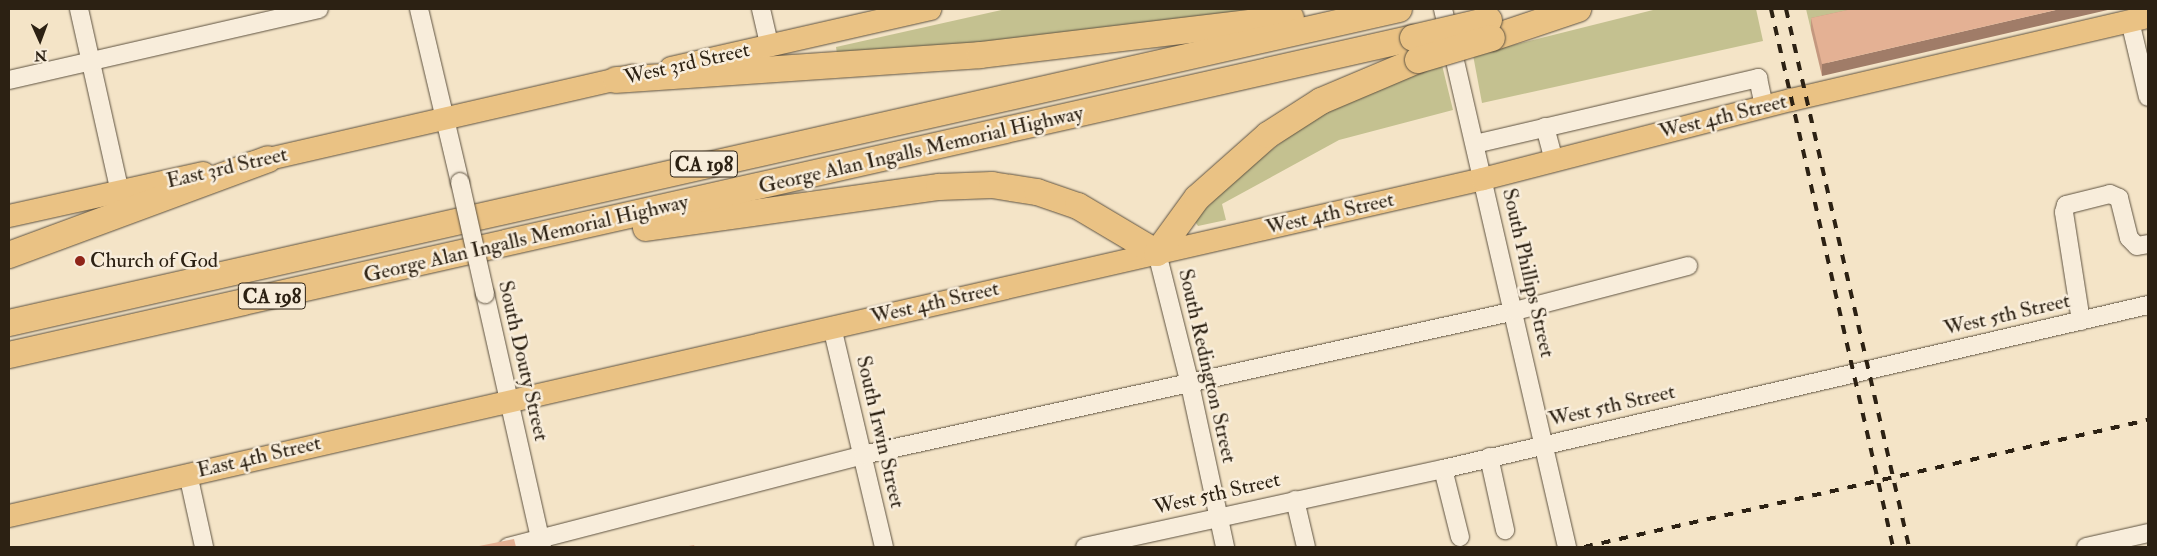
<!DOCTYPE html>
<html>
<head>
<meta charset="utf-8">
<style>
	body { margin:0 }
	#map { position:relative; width:2157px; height:556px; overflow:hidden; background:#f4e4c7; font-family:"IM FELL Double Pica",serif }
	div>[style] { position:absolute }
	.green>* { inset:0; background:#c4c190 }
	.roads { filter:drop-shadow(0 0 1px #5e5240) drop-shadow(0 0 1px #5e5240) }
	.minor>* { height:18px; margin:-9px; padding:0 9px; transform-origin:9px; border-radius:9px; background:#f8eddb }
	.major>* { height:22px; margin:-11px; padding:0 11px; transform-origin:11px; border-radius:11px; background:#eac284 }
	.highway>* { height:26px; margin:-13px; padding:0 13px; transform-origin:13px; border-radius:13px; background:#eac284 }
	.rail>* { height:4px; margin-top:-2px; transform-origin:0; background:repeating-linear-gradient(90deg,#2c2113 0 9px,transparent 0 18px) }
	.bridges { filter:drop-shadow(0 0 1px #5e5240) drop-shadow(0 0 1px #5e5240) }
	.minor-bridge>* { height:18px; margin:-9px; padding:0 9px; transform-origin:9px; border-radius:9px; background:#f8eddb }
	.highway-bridge>* { height:26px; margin:-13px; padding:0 13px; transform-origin:13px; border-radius:13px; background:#eac284 }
	.wall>* { inset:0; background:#c4987f }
	.shaded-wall>* { inset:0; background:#a07c68 }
	.building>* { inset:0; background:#e4b194 }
	.dots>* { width:14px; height:14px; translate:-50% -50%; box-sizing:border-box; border:2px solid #f8eddb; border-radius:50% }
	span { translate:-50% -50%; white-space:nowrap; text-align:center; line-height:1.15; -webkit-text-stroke:5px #f8eddb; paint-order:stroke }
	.shield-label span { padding:1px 4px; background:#f8eddb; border:1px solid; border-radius:4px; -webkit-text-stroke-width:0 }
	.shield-label { font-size:20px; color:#2c2113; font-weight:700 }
	.street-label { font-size:21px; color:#2c2113 }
	.poi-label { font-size:21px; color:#2c2113 }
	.left { translate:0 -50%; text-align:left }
	.frame { position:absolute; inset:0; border:10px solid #2c2113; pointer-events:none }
	.north { position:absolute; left:15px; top:15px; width:50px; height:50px; -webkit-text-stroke:4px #f8eddb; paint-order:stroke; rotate:178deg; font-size:14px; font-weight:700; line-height:20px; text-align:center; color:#2c2113 }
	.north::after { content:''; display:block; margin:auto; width:18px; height:22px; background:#2c2113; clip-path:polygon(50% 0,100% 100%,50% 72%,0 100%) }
</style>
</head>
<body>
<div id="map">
	<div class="green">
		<div style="clip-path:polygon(1006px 9px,1264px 9px,981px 43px,837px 54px,836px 47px)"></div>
		<div style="clip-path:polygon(1657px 9px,1756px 9px,1763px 41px,1482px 103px,1473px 55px)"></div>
		<div style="clip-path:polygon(1806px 9px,1904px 9px,1811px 30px)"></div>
		<div style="clip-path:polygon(1442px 65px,1453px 110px,1339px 140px,1222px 204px,1226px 220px,1198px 226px,1194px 220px,1245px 170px,1300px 128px,1357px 95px)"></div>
	</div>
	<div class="roads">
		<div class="minor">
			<div style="left:79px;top:9px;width:188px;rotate:77.4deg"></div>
			<div style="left:419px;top:9px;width:178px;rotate:76.7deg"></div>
			<div style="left:761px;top:9px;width:37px;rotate:77deg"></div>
			<div style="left:1443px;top:9px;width:552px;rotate:77.02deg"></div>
			<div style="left:2130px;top:21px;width:78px;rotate:76.7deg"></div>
			<div style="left:9px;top:80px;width:318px;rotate:-12.9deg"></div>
			<div style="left:1545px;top:127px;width:35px;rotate:75deg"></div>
			<div style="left:1475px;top:144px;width:291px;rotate:-13.1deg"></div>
			<div style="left:1758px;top:78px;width:30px;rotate:78deg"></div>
			<div style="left:1157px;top:253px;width:131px;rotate:75.9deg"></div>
			<div style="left:1189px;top:380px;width:171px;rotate:77.8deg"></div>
			<div style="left:485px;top:294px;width:259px;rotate:77.3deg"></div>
			<div style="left:2081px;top:321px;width:110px;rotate:-98.9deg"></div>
			<div style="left:2064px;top:212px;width:7px;rotate:-74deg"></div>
			<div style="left:2066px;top:205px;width:45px;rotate:-14deg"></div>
			<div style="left:2110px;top:194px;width:10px;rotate:24deg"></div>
			<div style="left:2119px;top:198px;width:41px;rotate:76deg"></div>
			<div style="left:2129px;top:238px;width:11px;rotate:45deg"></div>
			<div style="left:2137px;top:246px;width:11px;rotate:-10deg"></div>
			<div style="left:832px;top:327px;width:226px;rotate:76.7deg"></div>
			<div style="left:1489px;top:457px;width:75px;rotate:77.6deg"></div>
			<div style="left:1443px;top:469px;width:70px;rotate:76deg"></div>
			<div style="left:188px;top:474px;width:75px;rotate:77.6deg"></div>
			<div style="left:1295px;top:500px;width:48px;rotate:76.8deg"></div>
			<div style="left:508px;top:547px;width:367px;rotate:-14.5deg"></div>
			<div style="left:863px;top:455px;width:668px;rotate:-12.45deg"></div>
			<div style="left:1515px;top:311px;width:179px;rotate:-14.6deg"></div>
			<div style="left:1085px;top:547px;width:366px;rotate:-12.3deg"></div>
			<div style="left:1443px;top:469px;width:724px;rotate:-13.1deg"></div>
			<div style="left:2086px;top:547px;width:64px;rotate:-12.7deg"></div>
		</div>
		<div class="major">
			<div style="left:671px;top:68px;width:266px;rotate:-12.8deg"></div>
			<div style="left:251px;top:163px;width:391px;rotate:-12.9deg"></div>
			<div style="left:9px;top:216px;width:199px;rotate:-12.5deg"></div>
			<div style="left:9px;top:516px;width:1512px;rotate:-12.88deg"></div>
			<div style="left:1483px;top:179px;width:318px;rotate:-14.4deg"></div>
			<div style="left:1791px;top:100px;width:367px;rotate:-13.1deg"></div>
		</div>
		<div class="highway">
			<div style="left:1492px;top:38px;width:91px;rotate:-18.6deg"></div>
			<div style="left:616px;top:80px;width:365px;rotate:-3.9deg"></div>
			<div style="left:980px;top:55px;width:313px;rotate:-6.8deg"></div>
			<div style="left:646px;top:228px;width:296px;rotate:-8deg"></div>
			<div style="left:939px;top:187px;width:53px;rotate:-2.2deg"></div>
			<div style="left:992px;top:185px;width:46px;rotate:8.8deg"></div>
			<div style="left:1037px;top:192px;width:43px;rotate:18.9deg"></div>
			<div style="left:1078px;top:206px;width:92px;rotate:30.7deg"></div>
			<div style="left:1157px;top:253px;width:68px;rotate:-54deg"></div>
			<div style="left:1197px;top:198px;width:95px;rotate:-41.6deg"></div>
			<div style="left:1268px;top:135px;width:63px;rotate:-32.7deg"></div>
			<div style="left:1321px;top:101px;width:105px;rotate:-22.9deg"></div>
			<div style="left:9px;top:255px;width:276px;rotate:-20.3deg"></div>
			<div style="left:9px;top:323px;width:1425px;rotate:-12.73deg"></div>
			<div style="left:9px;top:355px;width:1439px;rotate:-12.72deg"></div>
		</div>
	</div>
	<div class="rail">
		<div style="left:1771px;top:9px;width:552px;rotate:77.22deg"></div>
		<div style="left:1786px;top:9px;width:552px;rotate:77.12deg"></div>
		<div style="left:1584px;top:547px;width:578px;rotate:-12.69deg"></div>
	</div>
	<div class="bridges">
		<div class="minor-bridge">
			<div style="left:460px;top:182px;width:115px;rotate:77.4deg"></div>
		</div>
		<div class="highway-bridge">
			<div style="left:1413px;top:38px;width:78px;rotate:-13.3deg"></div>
			<div style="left:1418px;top:60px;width:77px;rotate:-16.6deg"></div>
		</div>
	</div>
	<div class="wall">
		<div style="clip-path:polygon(1852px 9px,1822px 76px,1811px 30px,1811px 18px)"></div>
	</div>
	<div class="shaded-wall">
		<div style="clip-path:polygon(2060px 9px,2112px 9px,1822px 76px,1822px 64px)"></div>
	</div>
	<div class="building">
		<div style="clip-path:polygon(1852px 9px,2060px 9px,1822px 64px,1811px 18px)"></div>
		<div style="clip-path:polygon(514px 539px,516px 547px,474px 547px)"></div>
		<div style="clip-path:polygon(694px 545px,695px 547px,683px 547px)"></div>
	</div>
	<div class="dots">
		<div style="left:80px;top:261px;background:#8f2418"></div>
	</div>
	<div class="shield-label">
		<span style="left:704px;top:164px">CA 198</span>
		<span style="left:272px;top:296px">CA 198</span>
	</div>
	<div class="street-label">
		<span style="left:687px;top:64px;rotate:-13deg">West 3rd Street</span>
		<span style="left:1723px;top:117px;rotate:-14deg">West 4th Street</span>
		<span style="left:921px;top:150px;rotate:-13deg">George Alan Ingalls Memorial Highway</span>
		<span style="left:227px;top:168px;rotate:-13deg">East 3rd Street</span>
		<span style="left:1330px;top:214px;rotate:-13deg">West 4th Street</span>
		<span style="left:526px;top:239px;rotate:-13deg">George Alan Ingalls Memorial Highway</span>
		<span style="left:1528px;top:273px;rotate:77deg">South Phillips Street</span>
		<span style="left:935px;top:303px;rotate:-13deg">West 4th Street</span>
		<span style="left:2007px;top:315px;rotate:-13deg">West 5th Street</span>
		<span style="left:523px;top:361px;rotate:77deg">South Douty Street</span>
		<span style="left:1207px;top:366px;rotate:77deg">South Redington Street</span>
		<span style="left:1612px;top:406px;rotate:-13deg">West 5th Street</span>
		<span style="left:880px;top:432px;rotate:77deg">South Irwin Street</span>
		<span style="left:259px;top:457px;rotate:-13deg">East 4th Street</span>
		<span style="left:1217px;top:494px;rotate:-13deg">West 5th Street</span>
	</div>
	<div class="poi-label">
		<span class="left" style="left:90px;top:261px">Church of God</span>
	</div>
	<div class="frame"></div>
	<div class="north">N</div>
</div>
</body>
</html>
